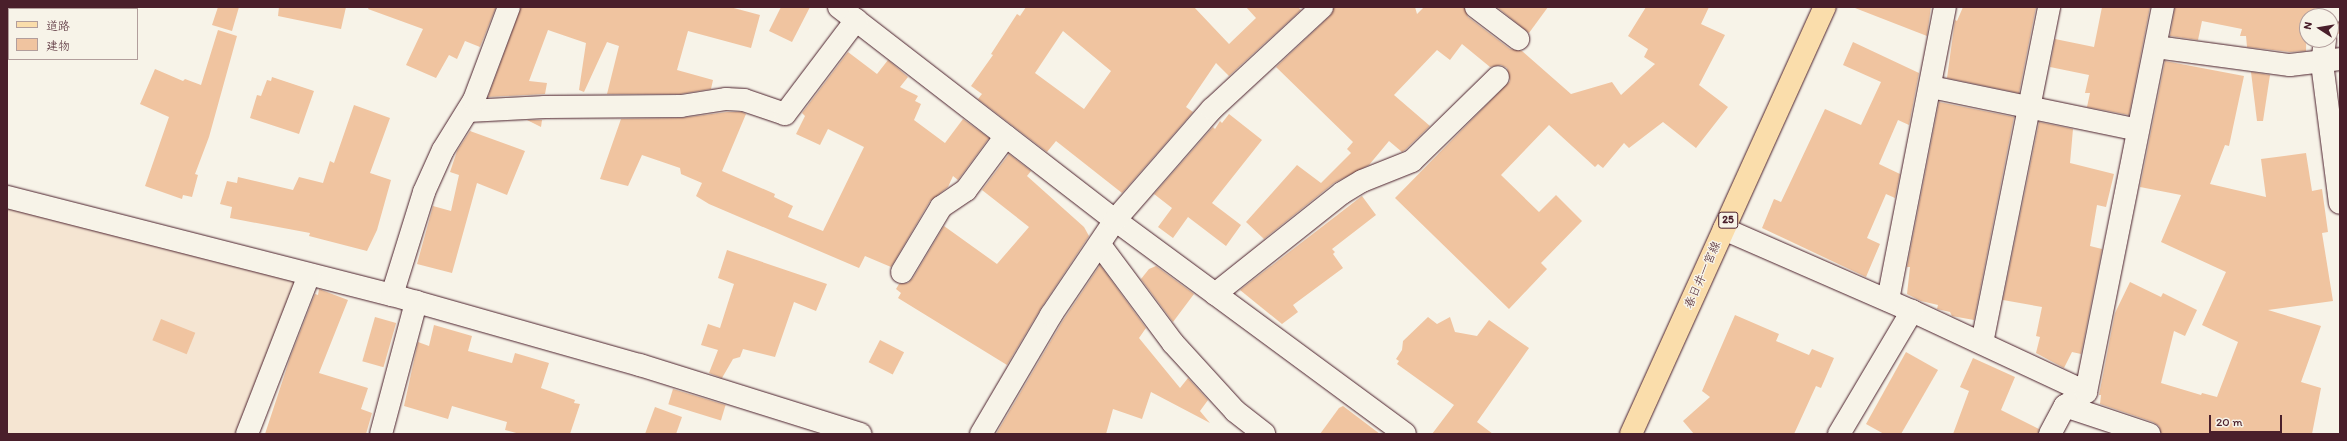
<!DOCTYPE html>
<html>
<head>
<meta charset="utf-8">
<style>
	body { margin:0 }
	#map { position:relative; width:2347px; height:441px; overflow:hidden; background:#f7f3e8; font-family:Itim,"Klee One",sans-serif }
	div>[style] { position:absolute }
	.built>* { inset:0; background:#f5e5d2 }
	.building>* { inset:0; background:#f0c4a0; transform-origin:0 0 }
	.roads { filter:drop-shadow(0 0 1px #4a1f2b) drop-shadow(0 0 1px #4a1f2b) }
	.minor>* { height:22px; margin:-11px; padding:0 11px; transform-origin:11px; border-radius:11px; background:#f7f3e8 }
	.major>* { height:22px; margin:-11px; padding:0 11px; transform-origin:11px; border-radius:11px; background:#faddab }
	span { translate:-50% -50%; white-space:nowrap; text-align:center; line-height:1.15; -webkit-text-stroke:3px #f7f3e8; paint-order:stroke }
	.shield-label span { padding:1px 3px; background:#f7f3e8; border:1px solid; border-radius:3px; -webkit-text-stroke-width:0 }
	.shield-label { font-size:11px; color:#4a1f2b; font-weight:700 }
	.street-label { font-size:12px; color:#4a1f2b }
	.frame { position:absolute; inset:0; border:8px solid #4a1f2b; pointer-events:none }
	.legend { position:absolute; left:8px; top:8px; width:130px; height:52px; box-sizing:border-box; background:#f7f3e8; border:1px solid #b29e9c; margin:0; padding:5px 7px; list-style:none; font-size:12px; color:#4a1f2b }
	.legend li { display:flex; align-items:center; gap:8px; height:20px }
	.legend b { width:20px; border:1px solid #b29e9c }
	.north { position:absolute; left:2299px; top:8px; width:40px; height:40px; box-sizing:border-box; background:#f7f3e8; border:1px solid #b29e9c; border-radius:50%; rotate:282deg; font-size:11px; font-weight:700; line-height:16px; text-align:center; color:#4a1f2b }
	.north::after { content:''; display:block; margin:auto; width:14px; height:18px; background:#4a1f2b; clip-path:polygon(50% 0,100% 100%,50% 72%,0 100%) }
	.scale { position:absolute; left:2209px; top:415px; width:73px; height:18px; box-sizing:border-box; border:2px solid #4a1f2b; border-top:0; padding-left:5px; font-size:12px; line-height:14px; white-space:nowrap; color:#4a1f2b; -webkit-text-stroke:3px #f7f3e8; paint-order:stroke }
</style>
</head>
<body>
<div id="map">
	<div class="built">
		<div style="clip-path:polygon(7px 206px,296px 279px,239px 434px,7px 434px)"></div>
	</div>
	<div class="building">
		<div style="clip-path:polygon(218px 7px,239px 7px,232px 31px,212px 25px)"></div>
		<div style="clip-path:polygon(279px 7px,346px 7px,341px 29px,278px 16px)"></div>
		<div style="clip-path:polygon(369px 7px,496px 7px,480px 47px,465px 41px,457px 59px,449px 55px,436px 78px,406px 65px,423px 29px,368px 9px)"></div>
		<div style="clip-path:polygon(521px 7px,730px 7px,760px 15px,751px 48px,688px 31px,677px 70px,713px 80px,711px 89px,680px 94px,607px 94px,619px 46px,607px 42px,584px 92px,579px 90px,586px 43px,548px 30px,529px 81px,547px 83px,545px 94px,488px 97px)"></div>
		<div style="clip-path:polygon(781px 7px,810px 7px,792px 42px,769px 31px)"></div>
		<div style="clip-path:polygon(evenodd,1026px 7px,1194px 7px,1229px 44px,1256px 18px,1246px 7px,1298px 7px,1301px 10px,1229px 76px,1216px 63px,1186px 107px,1193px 112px,1122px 193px,1056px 141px,1047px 152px,978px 99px,982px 94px,971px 86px,993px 55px,991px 54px,1017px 14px,1020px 16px,1026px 7px,1063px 31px,1111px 71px,1084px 109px,1035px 73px,1063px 31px)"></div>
		<div style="clip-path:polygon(1334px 7px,1415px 7px,1417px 14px,1424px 7px,1464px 7px,1468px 17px,1510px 49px,1522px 51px,1571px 94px,1612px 82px,1621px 95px,1655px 64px,1644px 57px,1648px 49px,1628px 36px,1646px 7px,1709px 7px,1701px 24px,1725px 35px,1699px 85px,1728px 107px,1696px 148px,1663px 122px,1629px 148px,1624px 143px,1603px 168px,1598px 164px,1595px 167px,1549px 125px,1501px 175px,1539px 212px,1556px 195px,1582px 221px,1541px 263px,1547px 269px,1509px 309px,1395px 198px,1510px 81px,1507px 68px,1501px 65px,1490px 67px,1462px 44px,1450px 60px,1437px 50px,1394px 95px,1430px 126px,1405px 150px,1402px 152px,1389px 141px,1369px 165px,1334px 183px,1264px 239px,1246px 222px,1297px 165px,1321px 183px,1351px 153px,1347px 149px,1353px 142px,1276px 67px,1330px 16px)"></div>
		<div style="clip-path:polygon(1497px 7px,1548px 7px,1529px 33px)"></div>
		<div style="clip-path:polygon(1855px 7px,1931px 7px,1927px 36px,1855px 8px)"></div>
		<div style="clip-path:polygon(1963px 7px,2036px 7px,2019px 93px,1947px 78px,1955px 20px,1957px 21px)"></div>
		<div style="clip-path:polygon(2102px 7px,2150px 7px,2129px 115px,2087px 107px,2090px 93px,2085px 93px,2089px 75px,2050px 67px,2055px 39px,2094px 47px)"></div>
		<div style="clip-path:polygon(2175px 7px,2317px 7px,2317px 16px,2307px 16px,2306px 51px,2290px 52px,2247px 47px,2246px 36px,2240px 36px,2242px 29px,2202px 21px,2198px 40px,2170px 36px)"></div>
		<div style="clip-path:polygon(2340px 21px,2340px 34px,2335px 33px,2331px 28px)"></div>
		<div style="clip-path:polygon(218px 30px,237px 36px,209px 137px,195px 174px,198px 175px,192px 197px,183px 195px,182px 199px,145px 186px,169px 117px,140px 104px,155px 69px,183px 81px,185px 79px,201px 85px)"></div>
		<div style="clip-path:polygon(1853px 42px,1919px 73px,1909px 125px,1898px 120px,1879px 164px,1900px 174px,1895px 198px,1886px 194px,1867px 238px,1880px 244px,1866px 277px,1762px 228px,1774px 199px,1781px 202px,1825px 109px,1861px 125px,1881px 82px,1843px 65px)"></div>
		<div style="clip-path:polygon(848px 52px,877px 74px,888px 60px,908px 77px,900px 87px,918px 96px,915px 101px,921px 104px,914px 120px,945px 143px,963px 119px,989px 138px,958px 180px,953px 176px,948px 187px,930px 201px,891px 267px,865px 256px,859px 268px,709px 204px,696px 196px,702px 183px,681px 174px,680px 168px,642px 155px,628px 186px,600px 179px,621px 119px,681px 118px,727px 112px,742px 112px,746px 114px,722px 171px,775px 194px,774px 197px,793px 206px,788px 217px,823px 231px,864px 147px,828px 129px,820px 145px,796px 134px,805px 116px,802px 113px)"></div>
		<div style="clip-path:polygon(2165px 61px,2244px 76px,2229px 146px,2225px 145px,2210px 184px,2266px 197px,2261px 159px,2306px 153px,2312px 191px,2322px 189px,2328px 232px,2322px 233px,2333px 301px,2268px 310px,2321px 326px,2301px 382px,2321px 388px,2312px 434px,2161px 434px,2159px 426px,2153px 422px,2100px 404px,2101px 395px,2099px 395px,2115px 313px,2130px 282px,2161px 297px,2163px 293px,2197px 310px,2185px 336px,2174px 331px,2161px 383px,2201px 395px,2202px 393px,2217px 397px,2238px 342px,2202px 325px,2226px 272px,2161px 242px,2181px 195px,2140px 187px)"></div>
		<div style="clip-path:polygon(2251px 72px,2270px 75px,2263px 121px,2257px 121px)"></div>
		<div style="clip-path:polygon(272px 77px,314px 91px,299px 134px,250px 118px,257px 95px,261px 96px,267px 80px,271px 81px)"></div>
		<div style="clip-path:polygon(1939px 102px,2014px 117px,1974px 320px,1952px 316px,1950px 312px,1937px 309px,1938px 305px,1921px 301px,1907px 294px,1910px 267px,1907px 267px)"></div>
		<div style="clip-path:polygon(354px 105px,390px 118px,370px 173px,391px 180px,377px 230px,367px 251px,309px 236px,310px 233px,230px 218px,232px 207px,220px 204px,227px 181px,237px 183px,238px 177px,293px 190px,299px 177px,323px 183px,330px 161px,334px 163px)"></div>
		<div style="clip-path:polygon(1229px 114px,1262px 140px,1212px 203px,1241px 225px,1226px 246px,1188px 217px,1173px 238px,1158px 227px,1172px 208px,1154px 194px,1213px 127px,1215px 129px,1220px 121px,1222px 123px)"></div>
		<div style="clip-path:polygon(527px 120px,542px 120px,541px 127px)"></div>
		<div style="clip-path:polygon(2039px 122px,2073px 129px,2070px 163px,2114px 174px,2106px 207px,2097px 205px,2090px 246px,2102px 249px,2081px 354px,2072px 352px,2064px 368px,2036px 353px,2040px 337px,2036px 336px,2042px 307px,2003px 300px)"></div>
		<div style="clip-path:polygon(470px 131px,525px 151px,507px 195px,477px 183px,452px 273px,417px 264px,433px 206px,451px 211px,459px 175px,450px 172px,457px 151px)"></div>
		<div style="clip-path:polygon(1009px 154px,1031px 171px,1027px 176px,1084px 227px,1089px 236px,1041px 308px,1007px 365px,898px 298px,901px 293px,896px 289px,899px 284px,908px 283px,913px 278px,944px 226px,997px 264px,1029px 227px,982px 190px)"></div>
		<div style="clip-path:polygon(1362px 196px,1376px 215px,1332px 249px,1335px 252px,1333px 254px,1343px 268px,1293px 305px,1298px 312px,1282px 324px,1240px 290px)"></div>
		<div style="clip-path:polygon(727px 250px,827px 284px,816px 311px,794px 302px,775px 357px,743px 349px,740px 357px,733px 359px,722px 378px,709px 373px,718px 350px,701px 345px,708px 324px,720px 328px,734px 284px,718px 278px)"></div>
		<div style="clip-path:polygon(1100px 265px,1146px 328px,1139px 338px,1180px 388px,1188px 378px,1208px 400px,1200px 411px,1210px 423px,1151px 392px,1142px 419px,1113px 409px,1106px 434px,996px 434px,1062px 322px)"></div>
		<div style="clip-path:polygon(1156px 266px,1194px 294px,1173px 322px,1141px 279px,1149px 269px)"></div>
		<div style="clip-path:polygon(319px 289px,348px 300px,319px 373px,368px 388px,361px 409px,372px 413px,366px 434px,265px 434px,290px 358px,315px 294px,318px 295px)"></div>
		<div style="clip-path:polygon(1735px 315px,1779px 334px,1776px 341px,1809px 355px,1812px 349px,1834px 358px,1821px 388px,1816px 386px,1794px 434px,1694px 434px,1683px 421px,1710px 397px,1702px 391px)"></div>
		<div style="left:375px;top:317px;width:22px;height:46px;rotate:16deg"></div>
		<div style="clip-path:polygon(1428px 317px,1437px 324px,1450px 317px,1455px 332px,1477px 336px,1489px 320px,1529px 348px,1477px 422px,1493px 434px,1432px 434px,1454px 405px,1397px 364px,1399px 361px,1396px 359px,1402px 350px,1403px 341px)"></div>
		<div style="left:161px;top:319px;width:37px;height:23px;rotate:22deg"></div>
		<div style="clip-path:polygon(434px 325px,472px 336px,468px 351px,512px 363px,515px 353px,549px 363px,541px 388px,575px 400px,574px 403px,580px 404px,570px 434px,520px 434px,505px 430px,507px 422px,452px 406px,448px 419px,404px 406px,418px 342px,429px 346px)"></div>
		<div style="left:880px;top:340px;width:27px;height:25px;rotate:27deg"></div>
		<div style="clip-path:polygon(1906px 352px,1938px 370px,1901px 434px,1884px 434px,1866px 424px)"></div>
		<div style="clip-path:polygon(1973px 358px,2015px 377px,2001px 410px,2039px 429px,2038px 434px,1953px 434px,1969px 391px,1960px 387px)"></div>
		<div style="left:673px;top:389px;width:55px;height:16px;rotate:17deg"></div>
		<div style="clip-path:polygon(1343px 406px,1380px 434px,1320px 434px,1339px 408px)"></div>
		<div style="clip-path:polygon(655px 407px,682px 417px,676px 434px,645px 434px)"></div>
	</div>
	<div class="roads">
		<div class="minor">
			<div style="left:839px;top:7px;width:349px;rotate:37.7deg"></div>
			<div style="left:1115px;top:220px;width:360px;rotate:36.4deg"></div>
			<div style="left:1476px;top:7px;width:53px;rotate:37.3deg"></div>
			<div style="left:2329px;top:16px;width:9px;rotate:-84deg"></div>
			<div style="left:2325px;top:40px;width:23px;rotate:97deg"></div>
			<div style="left:2322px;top:63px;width:141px;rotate:82.7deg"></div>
			<div style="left:2156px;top:47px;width:135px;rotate:7.7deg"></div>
			<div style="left:2290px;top:65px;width:50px;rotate:-6.8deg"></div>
			<div style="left:1931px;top:87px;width:211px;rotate:11.7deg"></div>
			<div style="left:468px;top:111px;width:77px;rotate:-3deg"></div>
			<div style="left:545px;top:107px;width:136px;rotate:-0.4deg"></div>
			<div style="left:681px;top:106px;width:46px;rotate:-8.8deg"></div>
			<div style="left:726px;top:99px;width:18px;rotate:3deg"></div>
			<div style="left:744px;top:100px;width:43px;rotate:18.9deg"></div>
			<div style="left:785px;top:114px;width:118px;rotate:-52.9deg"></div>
			<div style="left:7px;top:197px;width:397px;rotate:14.3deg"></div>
			<div style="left:392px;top:295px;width:258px;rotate:15.8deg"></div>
			<div style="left:640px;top:365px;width:231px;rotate:17.4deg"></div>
			<div style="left:1724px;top:229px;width:205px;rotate:23.6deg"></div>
			<div style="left:1912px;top:311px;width:192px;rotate:25deg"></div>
			<div style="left:1100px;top:245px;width:122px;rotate:53.3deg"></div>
			<div style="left:1173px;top:343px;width:92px;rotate:47.6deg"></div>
			<div style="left:1235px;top:411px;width:37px;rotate:38deg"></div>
			<div style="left:902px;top:272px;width:76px;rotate:-59deg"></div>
			<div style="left:941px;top:207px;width:30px;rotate:-34deg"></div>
			<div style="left:966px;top:190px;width:67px;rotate:-53.5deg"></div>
			<div style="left:1215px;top:294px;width:162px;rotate:-38.5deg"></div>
			<div style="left:1342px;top:193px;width:23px;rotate:-31deg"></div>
			<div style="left:1362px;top:181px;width:54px;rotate:-21.8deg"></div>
			<div style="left:1412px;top:161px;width:120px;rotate:-44.3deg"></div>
			<div style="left:392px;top:295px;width:108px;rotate:-72.7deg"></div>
			<div style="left:424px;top:192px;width:46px;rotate:-65.7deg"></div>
			<div style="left:443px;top:150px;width:59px;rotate:-58.2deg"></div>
			<div style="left:474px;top:100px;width:99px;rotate:-69.4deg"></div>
			<div style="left:1888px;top:300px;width:298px;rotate:-79deg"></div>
			<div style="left:1982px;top:343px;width:343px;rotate:-78.7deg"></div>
			<div style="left:2065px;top:406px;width:89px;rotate:18.4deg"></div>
			<div style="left:247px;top:434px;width:171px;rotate:-68.7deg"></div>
			<div style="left:381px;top:434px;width:137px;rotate:-75.1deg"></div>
			<div style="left:981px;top:434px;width:138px;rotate:-59.5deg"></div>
			<div style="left:1051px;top:315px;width:115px;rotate:-56deg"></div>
			<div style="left:1115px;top:220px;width:147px;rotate:-48.9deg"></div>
			<div style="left:1212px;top:109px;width:150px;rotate:-42.8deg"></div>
			<div style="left:1839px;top:434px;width:143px;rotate:-59.3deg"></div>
			<div style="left:2050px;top:434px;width:32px;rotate:-62deg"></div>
			<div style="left:2065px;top:406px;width:25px;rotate:-34deg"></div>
			<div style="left:2086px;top:392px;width:393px;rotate:-78.7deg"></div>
		</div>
		<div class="major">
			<div style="left:1631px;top:434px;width:469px;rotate:-65.6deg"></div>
		</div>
	</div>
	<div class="shield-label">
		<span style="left:1728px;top:220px">25</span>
	</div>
	<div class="street-label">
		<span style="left:1703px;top:275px;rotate:-66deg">春日井一宮線</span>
	</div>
	<div class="frame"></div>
	<ul class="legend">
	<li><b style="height:5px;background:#faddab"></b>道路</li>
	<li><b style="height:11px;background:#f0c4a0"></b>建物</li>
	</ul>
	<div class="north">N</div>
	<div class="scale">20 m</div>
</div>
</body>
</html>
